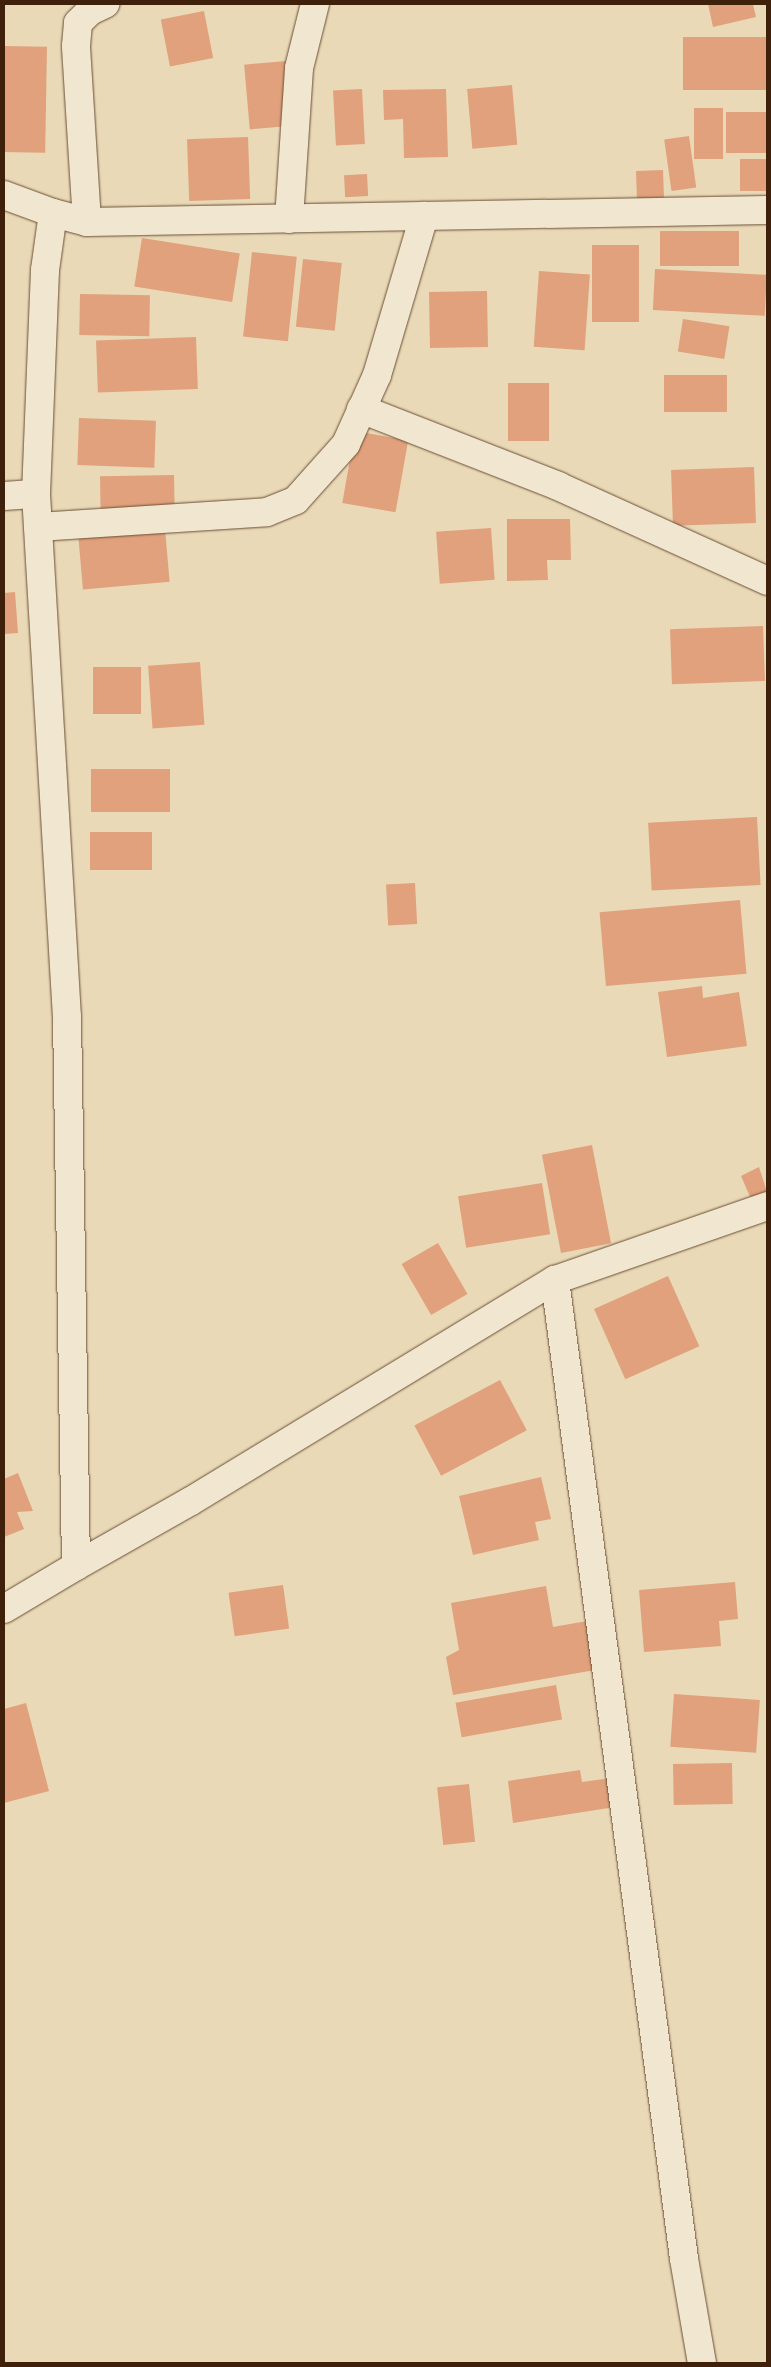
<!DOCTYPE html>
<html>
<head>
<meta charset="utf-8">
<style>
	body { margin:0 }
	#map { position:relative; width:771px; height:2367px; overflow:hidden; background:#e9d9b6; font-family:"Libre Bodoni",serif }
	div>[style] { position:absolute }
	.building>* { inset:0; background:#e0a17c; transform-origin:0 0 }
	.roads { filter:drop-shadow(0 0 1px #6a4e36) drop-shadow(0 0 1px #6a4e36) }
	.street>* { height:28px; margin:-14px; padding:0 14px; transform-origin:14px; border-radius:14px; background:#f1e6d0 }
	span { translate:-50% -50%; white-space:nowrap; text-align:center; line-height:1.15; -webkit-text-stroke:5px #f1e6d0; paint-order:stroke }
	.frame { position:absolute; inset:0; border:5px solid #3f200b; pointer-events:none }
</style>
</head>
<body>
<div id="map">
	<div class="building">
		<div style="clip-path:polygon(708px 4px,753px 4px,756px 17px,713px 27px)"></div>
		<div style="left:204px;top:11px;width:48px;height:44px;rotate:79deg"></div>
		<div style="left:767px;top:37px;width:53px;height:84px;rotate:90deg"></div>
		<div style="left:4px;top:46px;width:43px;height:106px;rotate:1deg"></div>
		<div style="left:286px;top:61px;width:65px;height:42px;rotate:85deg"></div>
		<div style="left:512px;top:85px;width:60px;height:45px;rotate:85deg"></div>
		<div style="left:362px;top:89px;width:55px;height:29px;rotate:87deg"></div>
		<div style="clip-path:polygon(446px 89px,448px 157px,404px 158px,403px 119px,384px 120px,383px 90px)"></div>
		<div style="left:694px;top:108px;width:29px;height:51px"></div>
		<div style="left:767px;top:112px;width:41px;height:41px;rotate:90deg"></div>
		<div style="left:689px;top:136px;width:52px;height:25px;rotate:82deg"></div>
		<div style="left:248px;top:137px;width:62px;height:61px;rotate:88deg"></div>
		<div style="left:767px;top:159px;width:32px;height:27px;rotate:90deg"></div>
		<div style="left:663px;top:170px;width:29px;height:27px;rotate:88deg"></div>
		<div style="left:367px;top:174px;width:22px;height:23px;rotate:87deg"></div>
		<div style="left:660px;top:231px;width:79px;height:35px"></div>
		<div style="left:142px;top:238px;width:99px;height:49px;rotate:9deg"></div>
		<div style="left:592px;top:245px;width:47px;height:77px"></div>
		<div style="left:252px;top:252px;width:45px;height:85px;rotate:6deg"></div>
		<div style="left:303px;top:259px;width:39px;height:68px;rotate:6deg"></div>
		<div style="left:655px;top:269px;width:112px;height:41px;rotate:3deg"></div>
		<div style="left:539px;top:271px;width:51px;height:76px;rotate:4deg"></div>
		<div style="left:487px;top:291px;width:56px;height:58px;rotate:89deg"></div>
		<div style="left:80px;top:294px;width:70px;height:41px;rotate:1deg"></div>
		<div style="left:683px;top:319px;width:47px;height:33px;rotate:9deg"></div>
		<div style="left:196px;top:337px;width:52px;height:100px;rotate:88deg"></div>
		<div style="left:664px;top:375px;width:63px;height:37px"></div>
		<div style="left:508px;top:383px;width:41px;height:58px"></div>
		<div style="left:79px;top:418px;width:77px;height:47px;rotate:2deg"></div>
		<div style="left:355px;top:431px;width:54px;height:73px;rotate:10deg"></div>
		<div style="left:754px;top:467px;width:56px;height:83px;rotate:88deg"></div>
		<div style="left:174px;top:475px;width:40px;height:74px;rotate:89deg"></div>
		<div style="clip-path:polygon(507px 519px,570px 519px,571px 560px,547px 560px,548px 580px,507px 581px)"></div>
		<div style="left:491px;top:528px;width:52px;height:55px;rotate:86deg"></div>
		<div style="left:165px;top:529px;width:53px;height:87px;rotate:85deg"></div>
		<div style="clip-path:polygon(15px 592px,18px 633px,4px 634px,4px 593px)"></div>
		<div style="left:763px;top:626px;width:55px;height:93px;rotate:88deg"></div>
		<div style="left:200px;top:662px;width:63px;height:52px;rotate:86deg"></div>
		<div style="left:93px;top:667px;width:48px;height:47px"></div>
		<div style="left:170px;top:769px;width:43px;height:79px;rotate:90deg"></div>
		<div style="left:757px;top:817px;width:68px;height:109px;rotate:87deg"></div>
		<div style="left:90px;top:832px;width:62px;height:38px"></div>
		<div style="left:415px;top:883px;width:41px;height:29px;rotate:87deg"></div>
		<div style="left:740px;top:900px;width:74px;height:141px;rotate:85deg"></div>
		<div style="clip-path:polygon(702px 986px,703px 998px,739px 992px,747px 1046px,667px 1057px,658px 992px)"></div>
		<div style="left:592px;top:1145px;width:100px;height:51px;rotate:79deg"></div>
		<div style="clip-path:polygon(759px 1167px,767px 1192px,751px 1199px,741px 1176px)"></div>
		<div style="left:542px;top:1183px;width:52px;height:85px;rotate:81deg"></div>
		<div style="left:438px;top:1243px;width:59px;height:42px;rotate:60deg"></div>
		<div style="left:668px;top:1276px;width:77px;height:81px;rotate:66deg"></div>
		<div style="left:500px;top:1380px;width:57px;height:97px;rotate:62deg"></div>
		<div style="clip-path:polygon(18px 1473px,33px 1511px,17px 1512px,24px 1529px,4px 1537px,4px 1479px)"></div>
		<div style="clip-path:polygon(541px 1477px,551px 1519px,535px 1522px,539px 1540px,473px 1555px,459px 1496px)"></div>
		<div style="clip-path:polygon(735px 1582px,738px 1619px,719px 1621px,721px 1646px,644px 1652px,639px 1590px)"></div>
		<div style="left:283px;top:1585px;width:44px;height:55px;rotate:82deg"></div>
		<div style="clip-path:polygon(546px 1586px,553px 1627px,587px 1621px,595px 1670px,453px 1695px,446px 1657px,459px 1650px,451px 1603px)"></div>
		<div style="left:556px;top:1685px;width:35px;height:102px;rotate:80deg"></div>
		<div style="left:674px;top:1694px;width:86px;height:53px;rotate:4deg"></div>
		<div style="clip-path:polygon(26px 1703px,49px 1791px,4px 1803px,4px 1709px)"></div>
		<div style="left:732px;top:1763px;width:41px;height:59px;rotate:89deg"></div>
		<div style="clip-path:polygon(580px 1770px,582px 1782px,611px 1778px,615px 1807px,513px 1823px,508px 1781px)"></div>
		<div style="left:469px;top:1784px;width:58px;height:32px;rotate:84deg"></div>
	</div>
	<div class="roads">
		<div class="street">
			<div style="left:4px;top:195px;width:52px;rotate:20.2deg"></div>
			<div style="left:767px;top:210px;width:680px;rotate:178.99deg"></div>
			<div style="left:87px;top:222px;width:35px;rotate:-165deg"></div>
			<div style="left:53px;top:213px;width:58px;rotate:98deg"></div>
			<div style="left:45px;top:270px;width:224px;rotate:92.3deg"></div>
			<div style="left:36px;top:494px;width:524px;rotate:86.61deg"></div>
			<div style="left:67px;top:1017px;width:549px;rotate:89.06deg"></div>
			<div style="left:76px;top:1566px;width:132px;rotate:-29.5deg"></div>
			<div style="left:191px;top:1501px;width:426px;rotate:-31.3deg"></div>
			<div style="left:555px;top:1280px;width:225px;rotate:-19.2deg"></div>
			<div style="left:289px;top:219px;width:151px;rotate:-86.2deg"></div>
			<div style="left:299px;top:68px;width:66px;rotate:-76deg"></div>
			<div style="left:87px;top:222px;width:176px;rotate:-93.6deg"></div>
			<div style="left:76px;top:46px;width:23px;rotate:-85deg"></div>
			<div style="left:78px;top:23px;width:17px;rotate:-45deg"></div>
			<div style="left:90px;top:11px;width:17px;rotate:-25deg"></div>
			<div style="left:361px;top:409px;width:212px;rotate:21.3deg"></div>
			<div style="left:558px;top:486px;width:230px;rotate:24.4deg"></div>
			<div style="left:4px;top:496px;width:32px;rotate:-4deg"></div>
			<div style="left:38px;top:527px;width:229px;rotate:-3.7deg"></div>
			<div style="left:267px;top:512px;width:31px;rotate:-22deg"></div>
			<div style="left:296px;top:500px;width:75px;rotate:-48.2deg"></div>
			<div style="left:346px;top:444px;width:76px;rotate:-65.8deg"></div>
			<div style="left:377px;top:375px;width:166px;rotate:-73.5deg"></div>
			<div style="left:555px;top:1280px;width:987px;rotate:82.49deg"></div>
			<div style="left:684px;top:2259px;width:106px;rotate:80.2deg"></div>
			<div style="left:4px;top:1609px;width:84px;rotate:-30.8deg"></div>
		</div>
	</div>
	<div class="frame"></div>
</div>
</body>
</html>
